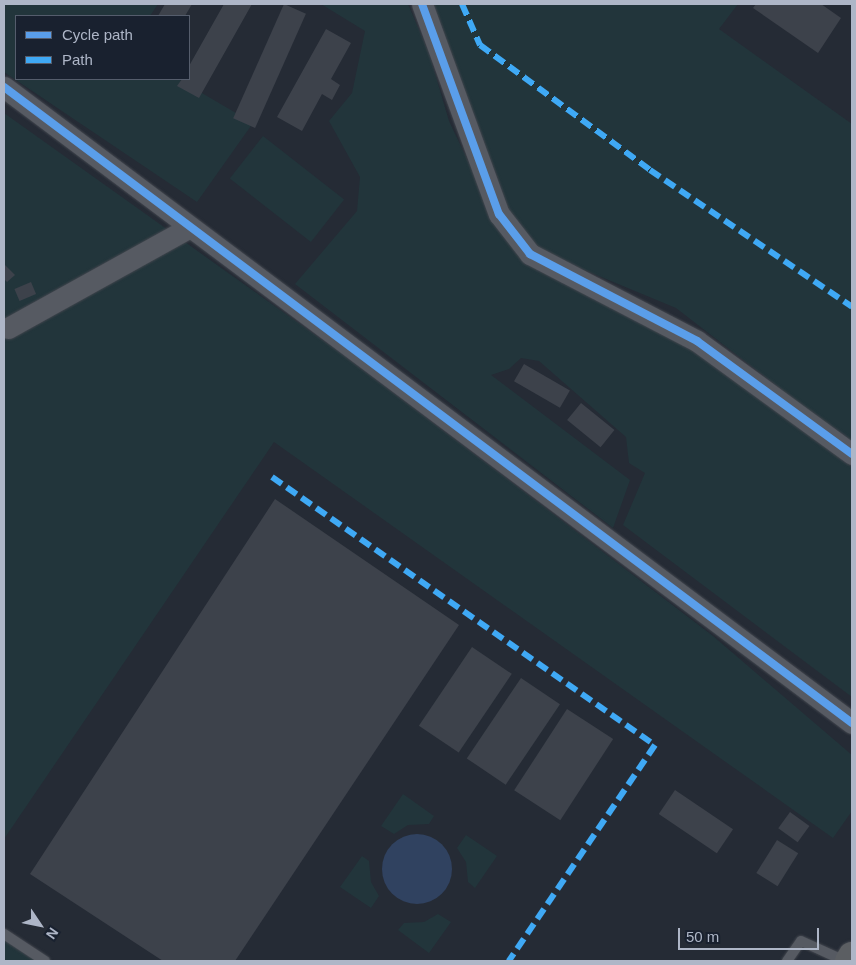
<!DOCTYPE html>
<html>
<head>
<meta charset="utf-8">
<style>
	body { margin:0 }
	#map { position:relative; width:856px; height:965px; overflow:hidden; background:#252b35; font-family:Arial,sans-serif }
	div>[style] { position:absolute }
	.green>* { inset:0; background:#22353b; transform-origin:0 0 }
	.water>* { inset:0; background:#304260 }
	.round { border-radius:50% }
	.building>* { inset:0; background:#3d424b; transform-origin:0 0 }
	.roads { filter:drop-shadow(0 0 1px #41454d) drop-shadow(0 0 1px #41454d) }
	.lane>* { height:10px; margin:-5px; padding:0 5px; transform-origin:5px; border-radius:5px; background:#565a62 }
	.street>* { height:21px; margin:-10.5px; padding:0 10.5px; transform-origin:10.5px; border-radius:10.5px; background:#565a62 }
	.highway>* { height:28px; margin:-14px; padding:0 14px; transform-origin:14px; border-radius:14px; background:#5b5e62 }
	.quiet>* { height:6px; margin-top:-3px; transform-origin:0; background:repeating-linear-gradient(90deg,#3fa9f5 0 12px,transparent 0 18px) }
	.cycleway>* { height:8px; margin:-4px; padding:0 4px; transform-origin:4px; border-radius:4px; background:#5a9eea }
	span { translate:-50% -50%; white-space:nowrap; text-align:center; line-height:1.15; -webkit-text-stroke:4px #19212f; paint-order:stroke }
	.frame { position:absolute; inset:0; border:5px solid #aeb6c7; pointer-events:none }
	.legend { position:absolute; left:15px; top:15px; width:175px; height:65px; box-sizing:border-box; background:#19212f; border:1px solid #555d6c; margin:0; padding:6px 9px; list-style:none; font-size:15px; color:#aeb6c7 }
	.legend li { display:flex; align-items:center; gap:10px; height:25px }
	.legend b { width:25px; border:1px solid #555d6c }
	.north { position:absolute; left:15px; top:900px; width:50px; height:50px; -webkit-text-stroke:4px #19212f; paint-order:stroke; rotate:124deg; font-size:14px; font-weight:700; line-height:20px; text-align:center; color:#aeb6c7 }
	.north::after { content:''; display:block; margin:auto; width:18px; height:22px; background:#aeb6c7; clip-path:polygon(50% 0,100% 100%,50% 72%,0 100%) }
	.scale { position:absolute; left:678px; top:928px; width:141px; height:22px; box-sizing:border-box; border:2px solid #aeb6c7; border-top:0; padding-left:6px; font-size:15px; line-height:18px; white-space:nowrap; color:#aeb6c7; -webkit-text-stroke:4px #19212f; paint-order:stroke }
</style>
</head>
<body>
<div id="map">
	<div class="green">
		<div style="clip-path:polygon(4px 4px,158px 4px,150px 16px,16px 16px,16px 79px,178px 79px,253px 123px,197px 202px,4px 72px)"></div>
		<div style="clip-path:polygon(321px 4px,408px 4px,429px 53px,449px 121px,496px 220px,697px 351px,852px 467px,852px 697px,623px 525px,645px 473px,629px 463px,626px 437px,539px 361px,521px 358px,509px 369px,491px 375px,630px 480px,613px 528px,295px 284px,357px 211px,360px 177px,329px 121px,352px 93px,365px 31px)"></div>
		<div style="clip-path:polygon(433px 4px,738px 4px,719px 29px,852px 124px,852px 444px,676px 308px,541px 252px,505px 209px,469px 120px)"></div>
		<div style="clip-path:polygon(4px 113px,335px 349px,518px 487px,713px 636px,852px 755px,852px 811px,833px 838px,274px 442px,4px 839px)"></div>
		<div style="left:263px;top:136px;width:103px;height:54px;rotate:38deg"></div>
		<div style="clip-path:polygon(403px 794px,434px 816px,429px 824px,408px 825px,394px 834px,381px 826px)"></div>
		<div style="clip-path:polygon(466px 835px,497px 856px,475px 888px,468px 882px,466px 862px,457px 848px)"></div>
		<div style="clip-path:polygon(362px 856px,369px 861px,371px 882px,379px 896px,371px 908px,340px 887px)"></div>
		<div style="clip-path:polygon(438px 914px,451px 922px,429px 953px,398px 930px,404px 923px,424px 922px)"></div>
		<div style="clip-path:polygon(4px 934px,45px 961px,4px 961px)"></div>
	</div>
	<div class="water">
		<div class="round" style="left:382px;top:834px;width:70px;height:70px"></div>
	</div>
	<div class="building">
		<div style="clip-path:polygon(165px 4px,192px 4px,185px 16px,158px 16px)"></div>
		<div style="clip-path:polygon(224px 4px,252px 4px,199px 98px,177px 86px,182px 79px,189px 79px,189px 66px)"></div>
		<div style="left:284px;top:4px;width:24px;height:125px;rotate:24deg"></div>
		<div style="clip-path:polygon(756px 4px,821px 4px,841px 18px,818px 53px,753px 8px)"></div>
		<div style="clip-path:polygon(326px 29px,351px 43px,331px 79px,340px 85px,332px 100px,322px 94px,302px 131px,277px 117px)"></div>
		<div style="clip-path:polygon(4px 264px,15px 275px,7px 282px,4px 279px)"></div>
		<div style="left:31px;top:282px;width:13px;height:18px;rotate:67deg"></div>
		<div style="left:524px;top:364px;width:53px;height:20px;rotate:30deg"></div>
		<div style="left:581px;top:403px;width:43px;height:22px;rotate:39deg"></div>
		<div style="clip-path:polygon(275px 499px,459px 625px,235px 961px,163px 961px,30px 874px)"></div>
		<div style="left:472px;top:647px;width:48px;height:95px;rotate:34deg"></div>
		<div style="left:521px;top:678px;width:47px;height:97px;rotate:34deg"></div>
		<div style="left:567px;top:709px;width:55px;height:97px;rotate:33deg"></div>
		<div style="left:675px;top:790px;width:70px;height:29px;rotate:34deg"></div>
		<div style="left:790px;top:812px;width:24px;height:20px;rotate:36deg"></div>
		<div style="left:777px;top:840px;width:25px;height:39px;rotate:32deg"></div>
	</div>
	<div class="roads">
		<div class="lane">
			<div style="left:4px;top:934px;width:49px;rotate:33.4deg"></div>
			<div style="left:787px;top:961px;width:24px;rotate:-55deg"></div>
			<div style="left:801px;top:941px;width:48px;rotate:24.4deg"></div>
		</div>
		<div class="street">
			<div style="left:422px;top:4px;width:224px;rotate:69.9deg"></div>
			<div style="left:499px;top:214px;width:51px;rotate:52.2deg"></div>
			<div style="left:530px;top:254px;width:188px;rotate:27.5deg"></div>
			<div style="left:697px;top:341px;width:192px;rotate:36.1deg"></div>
			<div style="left:4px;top:87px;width:1060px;rotate:36.87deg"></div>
			<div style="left:8px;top:328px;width:208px;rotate:-29deg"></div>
		</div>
		<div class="highway">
			<div style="left:849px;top:961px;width:6px;rotate:-59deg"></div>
		</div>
	</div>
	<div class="quiet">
		<div style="left:462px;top:4px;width:45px;rotate:66.3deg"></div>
		<div style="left:480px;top:45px;width:211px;rotate:36.3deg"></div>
		<div style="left:650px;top:170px;width:244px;rotate:34.1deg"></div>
		<div style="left:272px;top:477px;width:467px;rotate:35deg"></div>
		<div style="left:655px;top:745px;width:261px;rotate:124.1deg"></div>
	</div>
	<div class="cycleway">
		<div style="left:422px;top:4px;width:224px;rotate:69.9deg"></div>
		<div style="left:499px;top:214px;width:51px;rotate:52.2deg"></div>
		<div style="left:530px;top:254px;width:188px;rotate:27.5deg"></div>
		<div style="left:697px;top:341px;width:192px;rotate:36.1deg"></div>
		<div style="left:4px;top:87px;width:1060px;rotate:36.87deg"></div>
	</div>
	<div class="frame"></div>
	<ul class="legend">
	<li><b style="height:6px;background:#5a9eea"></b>Cycle path</li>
	<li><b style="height:6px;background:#3fa9f5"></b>Path</li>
	</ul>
	<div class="north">N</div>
	<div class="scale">50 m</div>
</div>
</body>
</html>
